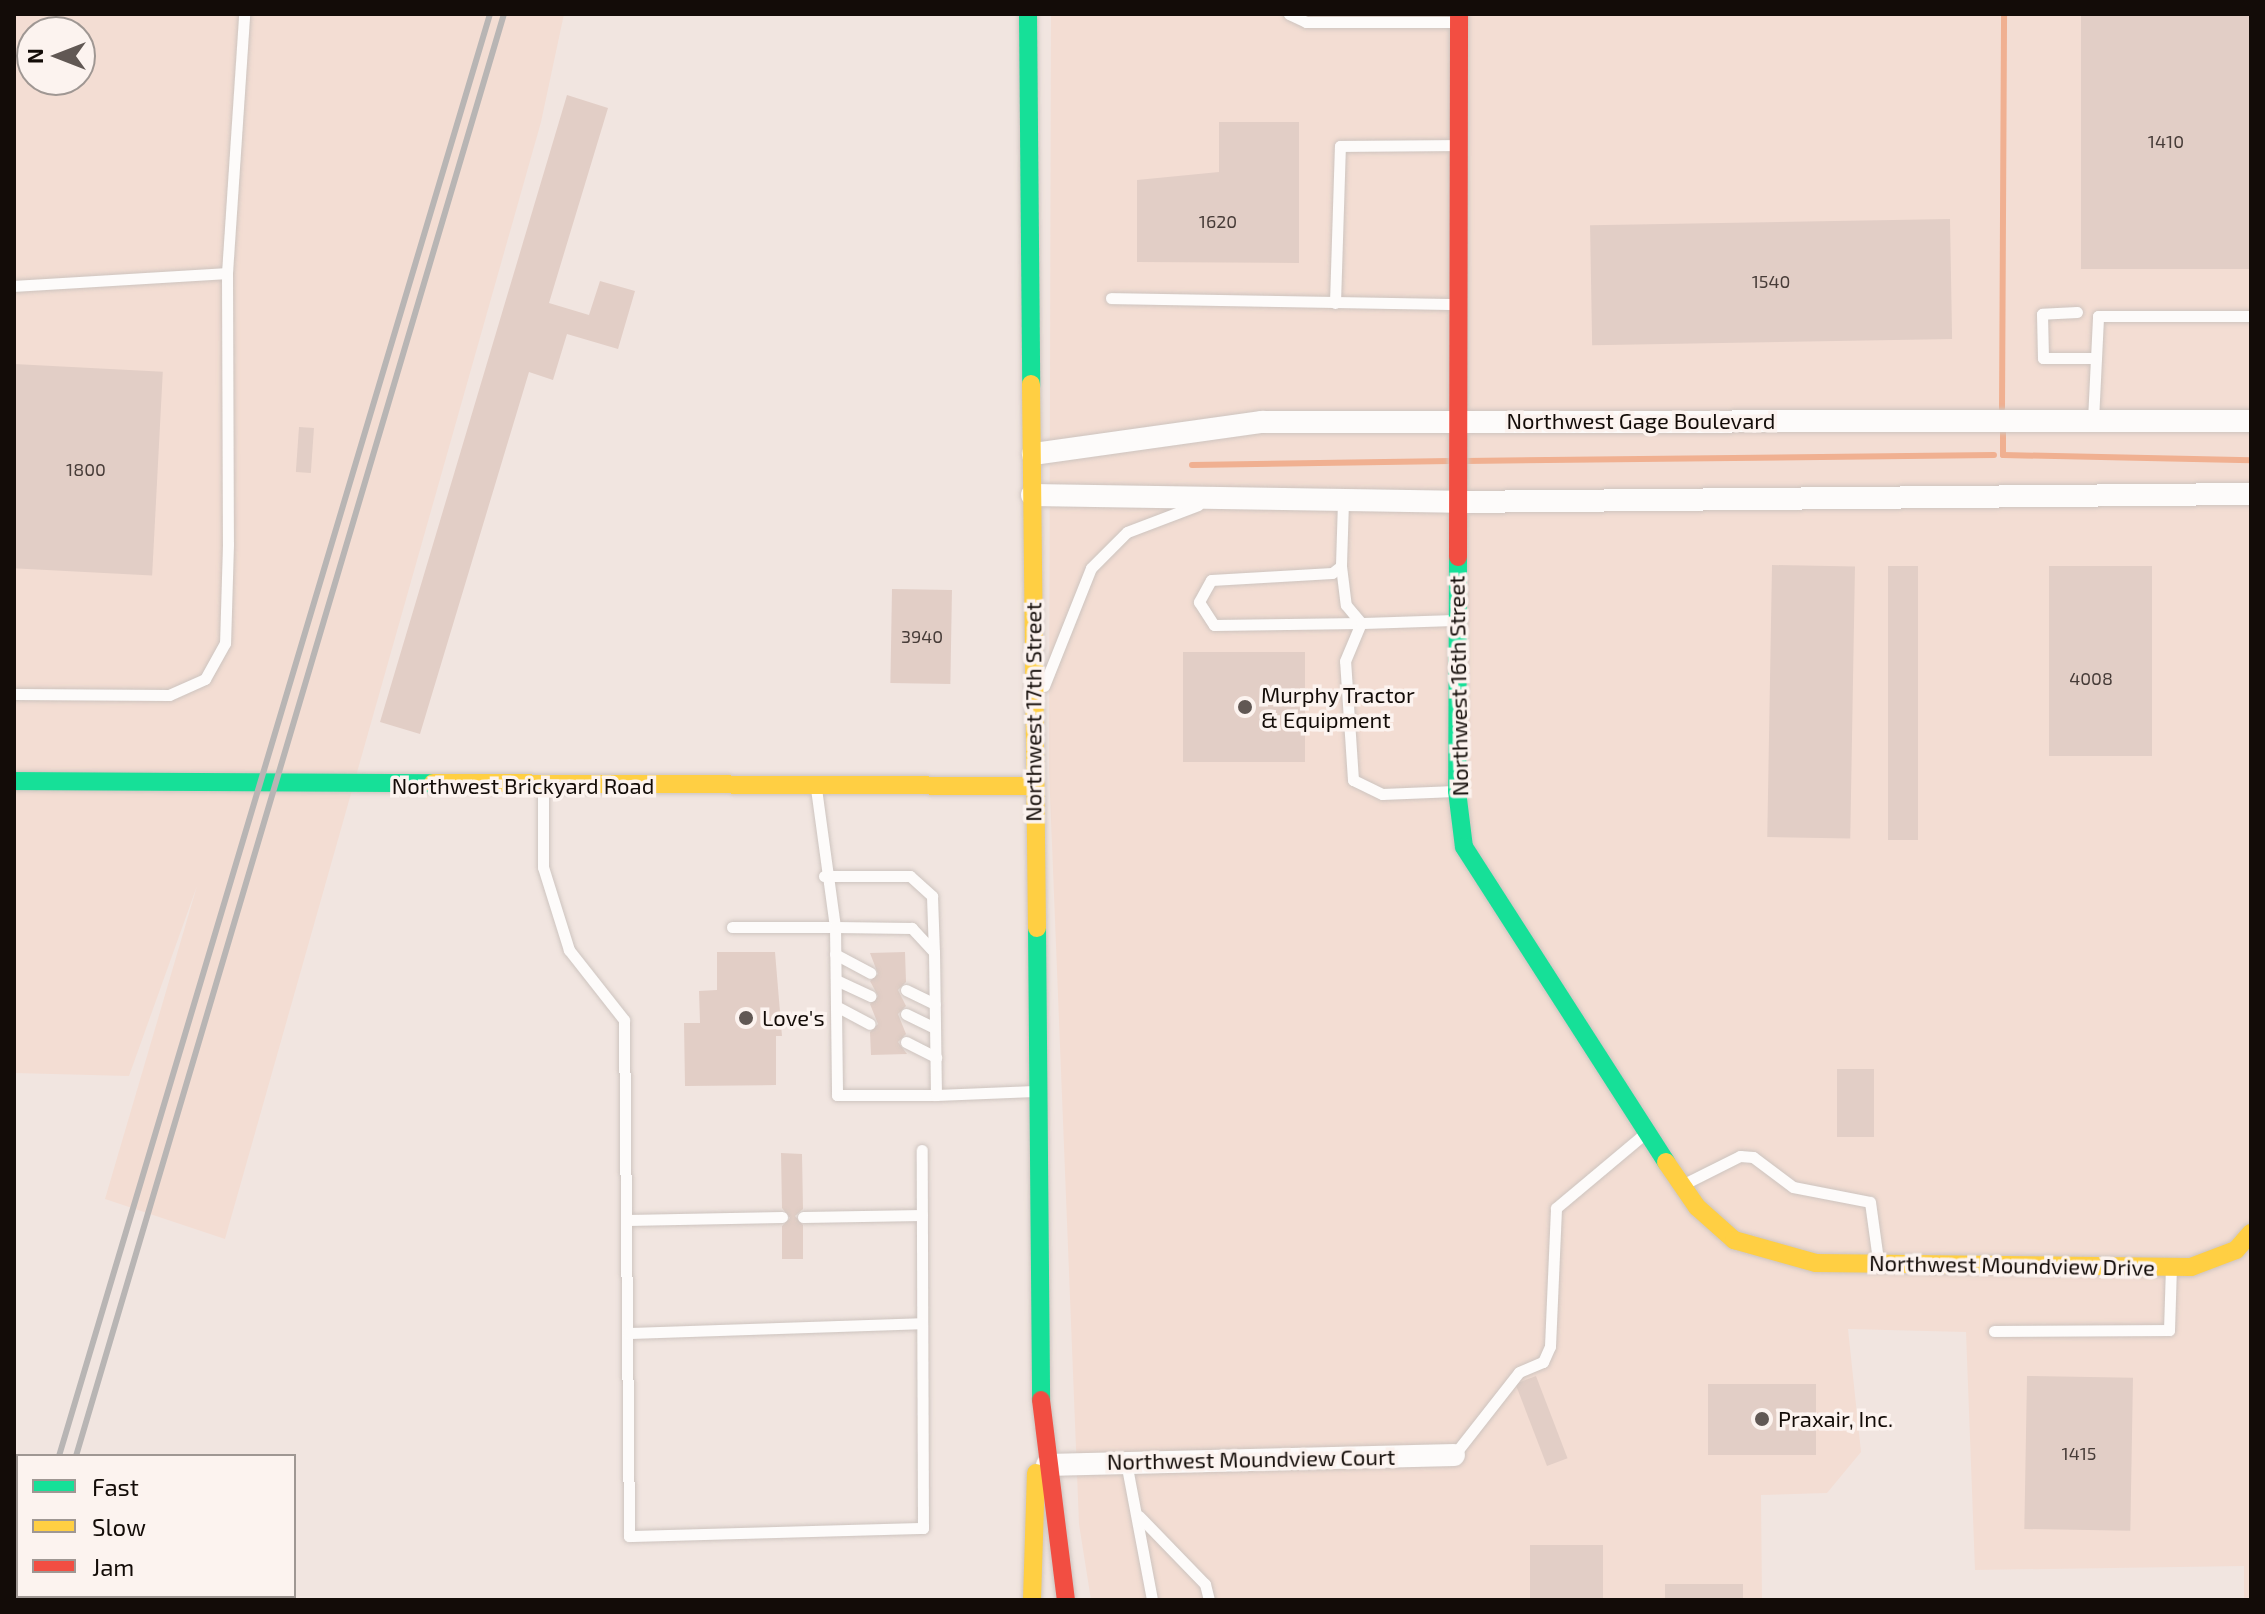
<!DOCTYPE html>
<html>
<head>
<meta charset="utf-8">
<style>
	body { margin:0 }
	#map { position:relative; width:2265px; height:1614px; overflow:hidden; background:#f1e5e0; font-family:"Exo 2",sans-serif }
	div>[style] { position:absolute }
	.built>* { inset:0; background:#f3ddd3 }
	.stream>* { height:6px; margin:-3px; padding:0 3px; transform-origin:3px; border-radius:3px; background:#f0b091 }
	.building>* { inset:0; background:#e2cec6; transform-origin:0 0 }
	.roads { filter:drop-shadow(0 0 2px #cdc4bf) drop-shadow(0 0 2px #cdc4bf) }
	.lane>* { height:11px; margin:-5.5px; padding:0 5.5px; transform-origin:5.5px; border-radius:5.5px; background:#fdfbfa }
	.street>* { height:22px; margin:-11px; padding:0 11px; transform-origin:11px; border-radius:11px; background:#fdfbfa }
	.fast>* { height:18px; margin:-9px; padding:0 9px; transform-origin:9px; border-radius:9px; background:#16e098 }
	.slow>* { height:18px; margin:-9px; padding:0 9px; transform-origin:9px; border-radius:9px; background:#ffcf43 }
	.jam>* { height:18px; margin:-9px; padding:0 9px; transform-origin:9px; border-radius:9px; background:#f24e42 }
	.rail>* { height:6px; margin:-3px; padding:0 3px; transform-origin:3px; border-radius:3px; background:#b8b5b4 }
	.dots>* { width:22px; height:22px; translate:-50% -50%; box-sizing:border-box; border:4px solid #fcf3ef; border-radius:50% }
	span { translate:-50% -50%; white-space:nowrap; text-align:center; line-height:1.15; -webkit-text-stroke:7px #fcf3ef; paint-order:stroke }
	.number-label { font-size:18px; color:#473c38 }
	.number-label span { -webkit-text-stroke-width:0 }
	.street-label { font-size:22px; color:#130c08 }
	.poi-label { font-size:22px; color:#130c08 }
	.left { translate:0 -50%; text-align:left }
	.frame { position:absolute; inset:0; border:16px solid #130c08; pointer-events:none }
	.legend { position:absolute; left:16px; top:1454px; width:280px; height:144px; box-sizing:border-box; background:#fcf3ef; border:2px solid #9f9793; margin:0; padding:10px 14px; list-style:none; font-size:24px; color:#130c08 }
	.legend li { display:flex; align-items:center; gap:16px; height:40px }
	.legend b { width:40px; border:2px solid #9f9793 }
	.north { position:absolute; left:16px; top:16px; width:80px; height:80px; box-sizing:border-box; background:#fcf3ef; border:2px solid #9f9793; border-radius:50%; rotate:270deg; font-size:22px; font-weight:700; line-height:32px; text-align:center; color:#130c08 }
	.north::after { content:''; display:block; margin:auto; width:28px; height:36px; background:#615854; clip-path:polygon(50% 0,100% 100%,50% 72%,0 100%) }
</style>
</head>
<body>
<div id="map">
	<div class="built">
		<div style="clip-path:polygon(evenodd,14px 14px,564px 14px,541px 122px,225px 1239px,105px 1199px,197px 886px,129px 1076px,14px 1073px,14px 14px,32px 32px,80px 32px,80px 80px,32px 80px,32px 32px)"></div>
		<div style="clip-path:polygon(1051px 14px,2251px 14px,2251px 1600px,2244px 1600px,2244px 1566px,1975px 1570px,1966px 1332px,1848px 1329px,1861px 1452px,1827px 1493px,1761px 1495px,1762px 1600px,1091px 1600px,1079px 1524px,1049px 769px)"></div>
	</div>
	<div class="stream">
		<div style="left:2002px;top:408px;width:394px;rotate:-89.7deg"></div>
		<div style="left:2003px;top:430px;width:25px;rotate:90deg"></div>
		<div style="left:2003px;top:455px;width:248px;rotate:1.2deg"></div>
		<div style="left:1465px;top:461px;width:529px;rotate:-0.65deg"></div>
		<div style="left:1192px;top:465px;width:258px;rotate:-0.9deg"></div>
	</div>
	<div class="building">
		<div style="left:2081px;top:14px;width:170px;height:255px"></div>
		<div style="clip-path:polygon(567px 95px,608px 108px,549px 303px,589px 315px,600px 281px,635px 291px,618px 349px,567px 334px,553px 380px,529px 372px,420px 734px,380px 722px)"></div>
		<div style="clip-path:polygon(1219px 122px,1299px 122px,1299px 263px,1137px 262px,1137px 180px,1219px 172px)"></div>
		<div style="left:1950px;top:219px;width:120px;height:360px;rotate:89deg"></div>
		<div style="left:14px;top:364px;width:149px;height:204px;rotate:3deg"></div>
		<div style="left:299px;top:427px;width:15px;height:45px;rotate:4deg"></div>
		<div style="left:1772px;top:565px;width:83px;height:272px;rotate:1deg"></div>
		<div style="left:1888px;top:566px;width:30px;height:274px"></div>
		<div style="left:2049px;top:566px;width:103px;height:190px"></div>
		<div style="left:892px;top:589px;width:60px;height:94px;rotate:1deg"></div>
		<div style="left:1183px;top:652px;width:122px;height:110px"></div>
		<div style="clip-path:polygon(717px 952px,775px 952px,782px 1036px,776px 1036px,776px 1085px,685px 1086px,684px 1023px,700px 1023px,699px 991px,717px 990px)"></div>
		<div style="clip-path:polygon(905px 952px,906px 982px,898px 990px,906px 1006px,898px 1014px,906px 1034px,898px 1042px,907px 1054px,871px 1055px,870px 1032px,878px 1024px,870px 1004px,878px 996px,870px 981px,878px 974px,870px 953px)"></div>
		<div style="left:1837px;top:1069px;width:37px;height:68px"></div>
		<div style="clip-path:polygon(781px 1153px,802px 1154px,803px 1209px,795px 1216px,803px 1225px,803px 1259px,782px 1259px,782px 1226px,790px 1218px,782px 1208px)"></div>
		<div style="left:1536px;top:1376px;width:88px;height:22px;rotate:69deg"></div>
		<div style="left:2027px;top:1376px;width:106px;height:153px;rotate:1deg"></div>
		<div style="left:1708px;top:1384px;width:108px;height:71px"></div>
		<div style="left:1603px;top:1545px;width:55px;height:73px;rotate:90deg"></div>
		<div style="left:1665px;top:1584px;width:78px;height:16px"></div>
	</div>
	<div class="roads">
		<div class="lane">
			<div style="left:1289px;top:14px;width:19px;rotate:25deg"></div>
			<div style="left:1306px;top:22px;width:152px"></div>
			<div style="left:227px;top:273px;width:260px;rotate:-86.2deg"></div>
			<div style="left:14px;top:286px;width:213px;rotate:-3.5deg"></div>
			<div style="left:227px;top:273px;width:271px;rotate:89.8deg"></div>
			<div style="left:228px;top:544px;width:99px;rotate:91.7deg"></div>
			<div style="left:225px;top:643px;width:41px;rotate:119.1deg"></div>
			<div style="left:205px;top:679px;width:39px;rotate:156deg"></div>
			<div style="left:169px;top:695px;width:155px;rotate:-179.6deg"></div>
			<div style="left:1111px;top:298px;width:347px;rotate:1deg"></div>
			<div style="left:1335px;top:303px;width:157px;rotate:-88.2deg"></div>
			<div style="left:1340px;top:146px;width:118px;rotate:-0.5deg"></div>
			<div style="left:2077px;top:312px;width:35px;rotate:177deg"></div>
			<div style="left:2042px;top:314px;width:44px;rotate:88.7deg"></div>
			<div style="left:2043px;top:358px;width:52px"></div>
			<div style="left:2093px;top:420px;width:104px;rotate:-87.2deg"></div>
			<div style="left:2098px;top:316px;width:153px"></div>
			<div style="left:1343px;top:501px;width:65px;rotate:91.8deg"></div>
			<div style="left:1341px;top:566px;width:11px;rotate:142deg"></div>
			<div style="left:1332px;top:573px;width:121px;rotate:176.7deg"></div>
			<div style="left:1211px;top:580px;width:25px;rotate:119deg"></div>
			<div style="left:1199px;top:602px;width:27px;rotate:57deg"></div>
			<div style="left:1214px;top:625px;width:147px;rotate:-0.8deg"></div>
			<div style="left:1341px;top:566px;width:39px;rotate:83deg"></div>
			<div style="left:1346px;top:605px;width:23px;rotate:50deg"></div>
			<div style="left:1044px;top:686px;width:127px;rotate:-68.3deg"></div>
			<div style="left:1091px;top:568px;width:51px;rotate:-45deg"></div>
			<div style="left:1127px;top:532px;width:76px;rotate:-20.8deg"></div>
			<div style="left:543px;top:785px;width:82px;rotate:90deg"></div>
			<div style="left:543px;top:867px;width:87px;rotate:72.6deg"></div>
			<div style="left:569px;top:950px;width:89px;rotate:51.8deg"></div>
			<div style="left:624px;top:1020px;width:516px;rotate:89.44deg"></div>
			<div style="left:629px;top:1536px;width:294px;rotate:-1.6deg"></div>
			<div style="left:923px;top:1528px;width:378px;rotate:-90.2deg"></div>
			<div style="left:1455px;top:791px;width:73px;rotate:177.6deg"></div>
			<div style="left:1382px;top:794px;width:32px;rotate:-154deg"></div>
			<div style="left:1353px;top:780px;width:119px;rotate:-93.8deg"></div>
			<div style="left:1345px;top:661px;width:41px;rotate:-67.2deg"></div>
			<div style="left:1361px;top:623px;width:95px;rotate:-1.8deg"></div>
			<div style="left:824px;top:876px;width:86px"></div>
			<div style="left:910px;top:876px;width:30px;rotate:42deg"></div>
			<div style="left:932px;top:896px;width:56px;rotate:88deg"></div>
			<div style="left:732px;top:927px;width:103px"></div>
			<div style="left:835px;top:927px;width:140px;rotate:-97.8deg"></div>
			<div style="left:835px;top:954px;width:40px;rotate:28deg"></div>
			<div style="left:836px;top:980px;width:38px;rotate:25deg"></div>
			<div style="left:906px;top:990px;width:32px;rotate:26deg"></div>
			<div style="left:836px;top:1006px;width:38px;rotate:28deg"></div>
			<div style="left:906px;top:1014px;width:32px;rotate:26deg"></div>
			<div style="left:906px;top:1042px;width:34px;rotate:27deg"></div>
			<div style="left:936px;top:1095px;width:143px;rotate:-90.8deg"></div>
			<div style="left:934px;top:952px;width:33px;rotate:-133deg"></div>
			<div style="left:912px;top:928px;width:77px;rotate:-179.3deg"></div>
			<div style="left:835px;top:927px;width:168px;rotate:89.3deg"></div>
			<div style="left:837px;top:1095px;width:99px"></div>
			<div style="left:936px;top:1095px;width:99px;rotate:-2.3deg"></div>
			<div style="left:1682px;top:1185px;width:65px;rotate:-26.6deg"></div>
			<div style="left:1740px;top:1156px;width:13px;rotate:4deg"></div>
			<div style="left:1753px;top:1157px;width:50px;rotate:36.9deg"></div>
			<div style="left:1793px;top:1187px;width:78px;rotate:11deg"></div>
			<div style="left:1870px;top:1202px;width:59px;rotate:82.1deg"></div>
			<div style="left:803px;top:1217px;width:119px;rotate:-1deg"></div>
			<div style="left:627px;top:1220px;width:155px;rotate:-1.1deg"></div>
			<div style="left:1994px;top:1331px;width:175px;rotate:-0.3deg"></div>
			<div style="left:2169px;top:1330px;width:63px;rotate:-88.2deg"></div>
			<div style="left:628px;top:1333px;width:294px;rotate:-1.9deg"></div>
			<div style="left:1454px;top:1455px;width:105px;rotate:-51.9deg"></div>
			<div style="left:1519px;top:1372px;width:26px;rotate:-23deg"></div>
			<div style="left:1543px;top:1362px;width:17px;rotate:-66deg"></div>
			<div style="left:1550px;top:1346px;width:138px;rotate:-87.5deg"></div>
			<div style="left:1556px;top:1208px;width:114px;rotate:-40deg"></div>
			<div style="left:1126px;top:1462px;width:140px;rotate:79.3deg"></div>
			<div style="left:1139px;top:1516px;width:95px;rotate:45.9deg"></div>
			<div style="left:1205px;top:1584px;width:16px;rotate:76deg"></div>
		</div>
		<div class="street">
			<div style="left:1033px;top:454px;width:231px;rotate:-8deg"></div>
			<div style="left:1262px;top:422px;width:989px;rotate:-0.06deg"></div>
			<div style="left:1032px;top:495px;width:424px;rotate:0.9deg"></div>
			<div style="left:1456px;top:502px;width:795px;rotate:-0.58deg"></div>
			<div style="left:1047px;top:1465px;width:407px;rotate:-1.4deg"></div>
		</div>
		<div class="fast">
			<div style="left:1028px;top:14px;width:370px;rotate:89.5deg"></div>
			<div style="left:1458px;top:557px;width:234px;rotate:90.2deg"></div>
			<div style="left:1457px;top:791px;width:56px;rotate:82.9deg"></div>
			<div style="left:1464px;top:847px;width:374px;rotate:57.3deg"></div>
			<div style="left:14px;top:781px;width:419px;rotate:0.3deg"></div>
			<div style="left:1037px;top:928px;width:472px;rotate:89.5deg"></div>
		</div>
		<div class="slow">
			<div style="left:1031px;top:384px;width:544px;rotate:89.37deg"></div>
			<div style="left:433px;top:783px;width:600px;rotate:0.29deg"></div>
			<div style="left:1666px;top:1162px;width:55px;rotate:55.4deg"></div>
			<div style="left:1697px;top:1207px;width:50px;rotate:41.7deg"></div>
			<div style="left:1734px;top:1240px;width:85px;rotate:15.7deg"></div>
			<div style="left:1816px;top:1263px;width:375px;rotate:0.6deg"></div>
			<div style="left:2191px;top:1267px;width:48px;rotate:-20.7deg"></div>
			<div style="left:2236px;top:1250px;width:23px;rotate:-49deg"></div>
			<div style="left:1032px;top:1600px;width:127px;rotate:-88.2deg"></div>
		</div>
		<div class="jam">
			<div style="left:1458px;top:557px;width:543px;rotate:-89.89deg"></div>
			<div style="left:1041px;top:1400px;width:202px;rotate:82.9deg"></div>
		</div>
	</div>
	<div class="rail">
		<div style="left:59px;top:1456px;width:1505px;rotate:-73.36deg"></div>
		<div style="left:76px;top:1456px;width:1504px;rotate:-73.47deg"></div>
		<div style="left:16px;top:1600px;width:6px;rotate:-72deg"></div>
		<div style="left:33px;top:1600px;width:4px;rotate:-63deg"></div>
	</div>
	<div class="dots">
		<div style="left:1245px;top:707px;background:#615854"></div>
		<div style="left:746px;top:1018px;background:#615854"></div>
		<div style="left:1762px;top:1419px;background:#615854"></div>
	</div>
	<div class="number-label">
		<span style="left:2166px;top:141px">1410</span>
		<span style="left:1218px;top:221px">1620</span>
		<span style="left:1771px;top:281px">1540</span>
		<span style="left:86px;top:469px">1800</span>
		<span style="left:922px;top:636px">3940</span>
		<span style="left:2091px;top:678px">4008</span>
		<span style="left:2079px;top:1453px">1415</span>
	</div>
	<div class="street-label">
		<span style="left:1641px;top:421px">Northwest Gage Boulevard</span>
		<span style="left:1458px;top:686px;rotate:-91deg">Northwest 16th Street</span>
		<span style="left:1033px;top:712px;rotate:-90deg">Northwest 17th Street</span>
		<span style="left:523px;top:786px">Northwest Brickyard Road</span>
		<span style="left:2012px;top:1265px;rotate:1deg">Northwest Moundview Drive</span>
		<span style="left:1251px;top:1459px;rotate:-1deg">Northwest Moundview Court</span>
	</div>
	<div class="poi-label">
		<span class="left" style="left:1261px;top:707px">Murphy Tractor<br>&amp; Equipment</span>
		<span class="left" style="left:762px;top:1018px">Love's</span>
		<span class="left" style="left:1778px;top:1419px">Praxair, Inc.</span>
	</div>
	<div class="frame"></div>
	<ul class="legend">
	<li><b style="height:10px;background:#16e098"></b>Fast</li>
	<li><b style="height:10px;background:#ffcf43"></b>Slow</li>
	<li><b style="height:10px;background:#f24e42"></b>Jam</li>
	</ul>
	<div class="north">N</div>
</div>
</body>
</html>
